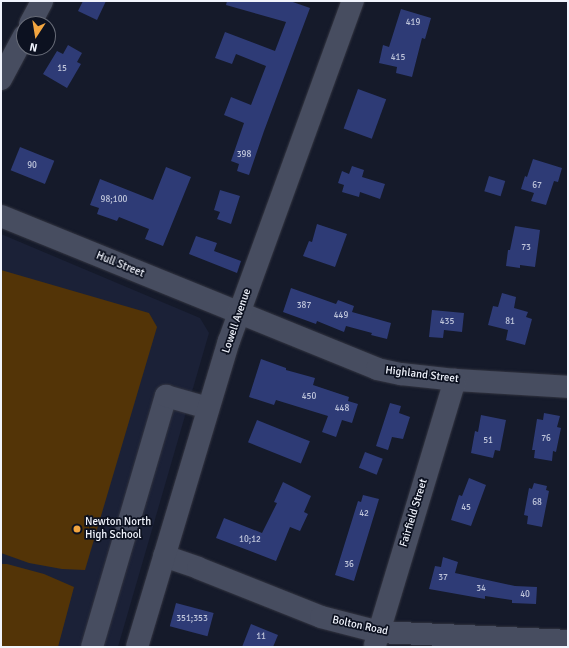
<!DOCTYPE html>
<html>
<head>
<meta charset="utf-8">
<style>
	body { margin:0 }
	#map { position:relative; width:569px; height:648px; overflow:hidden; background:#151a2a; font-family:Signika,sans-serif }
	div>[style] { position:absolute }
	.built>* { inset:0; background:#1b2137 }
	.green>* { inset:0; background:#533407 }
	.building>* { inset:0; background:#2e3b76; transform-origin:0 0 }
	.roads { filter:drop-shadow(0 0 1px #333541) drop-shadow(0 0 1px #333541) }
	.minor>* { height:22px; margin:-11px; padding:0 11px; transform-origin:11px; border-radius:11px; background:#474d60 }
	.dots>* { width:11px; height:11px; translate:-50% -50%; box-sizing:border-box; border:2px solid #0c1120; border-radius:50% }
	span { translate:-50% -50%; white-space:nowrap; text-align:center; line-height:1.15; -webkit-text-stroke:3.5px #0c1120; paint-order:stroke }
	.number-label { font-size:9px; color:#c0c6db }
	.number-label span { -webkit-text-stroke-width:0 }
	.street-label { font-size:11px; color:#f1f4fd }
	.poi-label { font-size:11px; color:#f1f4fd }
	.left { translate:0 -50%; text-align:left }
	.frame { position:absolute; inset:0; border:2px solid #f1f4fd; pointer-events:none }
	.north { position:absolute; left:16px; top:16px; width:40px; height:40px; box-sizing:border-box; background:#0c1120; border:1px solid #686c78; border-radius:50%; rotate:192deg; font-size:11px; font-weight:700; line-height:16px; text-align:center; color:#f1f4fd }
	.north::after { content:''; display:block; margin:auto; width:14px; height:18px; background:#f2a540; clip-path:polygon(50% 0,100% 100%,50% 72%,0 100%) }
</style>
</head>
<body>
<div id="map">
	<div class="built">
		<div style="clip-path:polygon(1px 234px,200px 318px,209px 333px,118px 647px,1px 647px)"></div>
	</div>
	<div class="green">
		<div style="clip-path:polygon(1px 270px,149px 313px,157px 327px,85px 570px,62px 569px,29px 563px,1px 553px)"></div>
		<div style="clip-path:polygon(1px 564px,7px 564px,44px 574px,74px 587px,58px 647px,1px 647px)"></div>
	</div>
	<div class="building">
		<div style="clip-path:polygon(83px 1px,106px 1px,97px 20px,78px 11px)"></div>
		<div style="clip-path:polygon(227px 1px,290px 1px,310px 8px,264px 131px,249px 175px,237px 171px,239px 164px,231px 161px,244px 123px,224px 115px,231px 97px,251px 105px,266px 66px,236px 54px,232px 64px,215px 58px,225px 32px,275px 51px,286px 22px,226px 5px)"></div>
		<div style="clip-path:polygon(401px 9px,431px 18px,425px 39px,422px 38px,412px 77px,396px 73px,397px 67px,379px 63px,383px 45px,389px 47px)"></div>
		<div style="clip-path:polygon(68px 45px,82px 53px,77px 62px,81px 64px,67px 88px,43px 74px,57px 51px,63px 54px)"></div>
		<div style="left:358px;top:89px;width:30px;height:42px;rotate:20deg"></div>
		<div style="left:20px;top:147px;width:37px;height:25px;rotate:22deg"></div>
		<div style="clip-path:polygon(533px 159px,562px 168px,558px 182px,554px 181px,546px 205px,531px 201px,534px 193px,521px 189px,525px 176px,527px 177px)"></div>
		<div style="clip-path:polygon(352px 166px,364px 170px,362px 177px,385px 184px,380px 199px,360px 192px,359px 197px,342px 192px,344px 185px,338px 183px,342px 171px,349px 174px)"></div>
		<div style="clip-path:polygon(166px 167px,191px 177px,163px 246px,145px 239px,149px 229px,119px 217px,117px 221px,97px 214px,99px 208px,90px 205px,100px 179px,153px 200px)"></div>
		<div style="left:489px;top:176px;width:17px;height:16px;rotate:17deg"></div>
		<div style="clip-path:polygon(220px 190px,240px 196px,231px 224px,217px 219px,220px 212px,214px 210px)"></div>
		<div style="clip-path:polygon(317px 224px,347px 234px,335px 267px,303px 256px,309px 241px,312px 242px)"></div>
		<div style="clip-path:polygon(515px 226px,540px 230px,535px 267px,520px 265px,520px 268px,506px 266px,508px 250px,510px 250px)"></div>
		<div style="clip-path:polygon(196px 236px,217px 243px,214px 251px,241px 261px,237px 273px,189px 254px)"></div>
		<div style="clip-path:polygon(291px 288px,336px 304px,338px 300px,354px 306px,352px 312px,391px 323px,387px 339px,371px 335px,372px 333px,346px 326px,344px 332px,317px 321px,316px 324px,283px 312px)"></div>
		<div style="clip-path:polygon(502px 293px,516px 297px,514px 308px,528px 312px,526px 317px,532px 319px,525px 345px,506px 340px,508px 330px,488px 325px,493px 306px,498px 307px)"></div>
		<div style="clip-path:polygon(432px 310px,464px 313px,462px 332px,444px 330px,443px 338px,429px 337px)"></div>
		<div style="clip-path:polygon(261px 359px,286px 368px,286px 370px,315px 378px,313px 385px,349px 397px,348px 401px,358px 404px,352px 423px,342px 420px,336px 437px,322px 432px,328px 416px,276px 400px,274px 405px,249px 397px)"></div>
		<div style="clip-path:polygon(390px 403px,401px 406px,399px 413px,410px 417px,403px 439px,392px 437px,388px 450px,376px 446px)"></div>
		<div style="clip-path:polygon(544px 413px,560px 416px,557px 427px,561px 428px,556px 452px,553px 451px,552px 461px,534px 458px,535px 450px,532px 450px,537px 419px,543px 420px)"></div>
		<div style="clip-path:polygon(481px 415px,506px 420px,500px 451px,495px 450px,493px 458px,471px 453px,475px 431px,478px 432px)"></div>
		<div style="left:257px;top:420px;width:57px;height:24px;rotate:22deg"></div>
		<div style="left:365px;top:452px;width:19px;height:17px;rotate:21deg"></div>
		<div style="clip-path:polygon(469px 478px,486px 485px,471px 526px,451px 520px,459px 495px,462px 496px)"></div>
		<div style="clip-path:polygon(283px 482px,311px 496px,304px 512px,308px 514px,300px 531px,290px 527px,276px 561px,216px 538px,224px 518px,262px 533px,277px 503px,274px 502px)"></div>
		<div style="clip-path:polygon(534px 483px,547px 486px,546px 490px,549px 491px,542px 527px,527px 524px,528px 516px,524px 515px,529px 488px,532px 489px)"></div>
		<div style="clip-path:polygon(363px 495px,379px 499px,354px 581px,335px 575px,358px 501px,361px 502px)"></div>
		<div style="clip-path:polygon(443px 557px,458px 562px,455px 573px,515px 586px,537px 587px,536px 604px,512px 603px,512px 600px,485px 596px,485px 599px,429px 589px,435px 566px,441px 567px)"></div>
		<div style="left:176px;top:603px;width:39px;height:24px;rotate:15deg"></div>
		<div style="clip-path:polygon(251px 624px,278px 635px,273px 647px,242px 647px)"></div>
	</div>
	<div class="roads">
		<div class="minor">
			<div style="left:30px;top:24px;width:26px;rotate:-62deg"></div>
			<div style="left:1px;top:79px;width:49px;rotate:-61.9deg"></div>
			<div style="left:1px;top:216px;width:406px;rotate:22.1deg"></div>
			<div style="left:377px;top:369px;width:25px;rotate:12deg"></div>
			<div style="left:401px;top:374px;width:54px;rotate:6.3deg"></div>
			<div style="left:455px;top:380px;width:113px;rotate:3.5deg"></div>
			<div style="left:164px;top:556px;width:36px;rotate:19deg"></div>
			<div style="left:198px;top:568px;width:132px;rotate:21.7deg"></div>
			<div style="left:321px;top:617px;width:60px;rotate:14.5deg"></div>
			<div style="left:379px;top:632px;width:189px;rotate:2.7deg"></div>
			<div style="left:375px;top:645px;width:277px;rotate:-73.2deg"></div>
			<div style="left:92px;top:647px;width:262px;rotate:-73.6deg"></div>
			<div style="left:166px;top:396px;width:44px;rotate:15.9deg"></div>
			<div style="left:137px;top:647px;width:320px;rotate:-73.3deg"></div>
			<div style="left:229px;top:341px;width:362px;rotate:-70deg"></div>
		</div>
	</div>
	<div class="dots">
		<div style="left:77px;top:529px;background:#f2a540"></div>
	</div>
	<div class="number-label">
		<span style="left:413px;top:23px">419</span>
		<span style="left:398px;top:58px">415</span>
		<span style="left:62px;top:69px">15</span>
		<span style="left:244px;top:155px">398</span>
		<span style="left:32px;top:166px">90</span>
		<span style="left:537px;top:186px">67</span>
		<span style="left:114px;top:200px">98;100</span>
		<span style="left:526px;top:248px">73</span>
		<span style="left:304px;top:306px">387</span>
		<span style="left:341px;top:316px">449</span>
		<span style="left:447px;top:322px">435</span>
		<span style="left:510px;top:322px">81</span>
		<span style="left:309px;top:397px">450</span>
		<span style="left:342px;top:409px">448</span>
		<span style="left:546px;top:439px">76</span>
		<span style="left:488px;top:441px">51</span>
		<span style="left:537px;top:503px">68</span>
		<span style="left:466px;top:508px">45</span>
		<span style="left:364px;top:514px">42</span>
		<span style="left:250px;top:540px">10;12</span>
		<span style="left:349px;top:565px">36</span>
		<span style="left:443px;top:578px">37</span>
		<span style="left:481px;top:589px">34</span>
		<span style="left:525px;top:595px">40</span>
		<span style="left:192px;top:619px">351;353</span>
		<span style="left:261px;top:637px">11</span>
	</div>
	<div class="street-label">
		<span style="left:120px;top:265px;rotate:22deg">Hull Street</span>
		<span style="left:237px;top:321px;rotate:-71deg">Lowell Avenue</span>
		<span style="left:422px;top:375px;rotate:7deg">Highland Street</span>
		<span style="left:414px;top:513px;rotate:-73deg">Fairfield Street</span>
		<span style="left:360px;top:626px;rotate:12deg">Bolton Road</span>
	</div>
	<div class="poi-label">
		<span class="left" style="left:85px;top:529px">Newton North<br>High School</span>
	</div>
	<div class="frame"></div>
	<div class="north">N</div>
</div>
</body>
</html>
